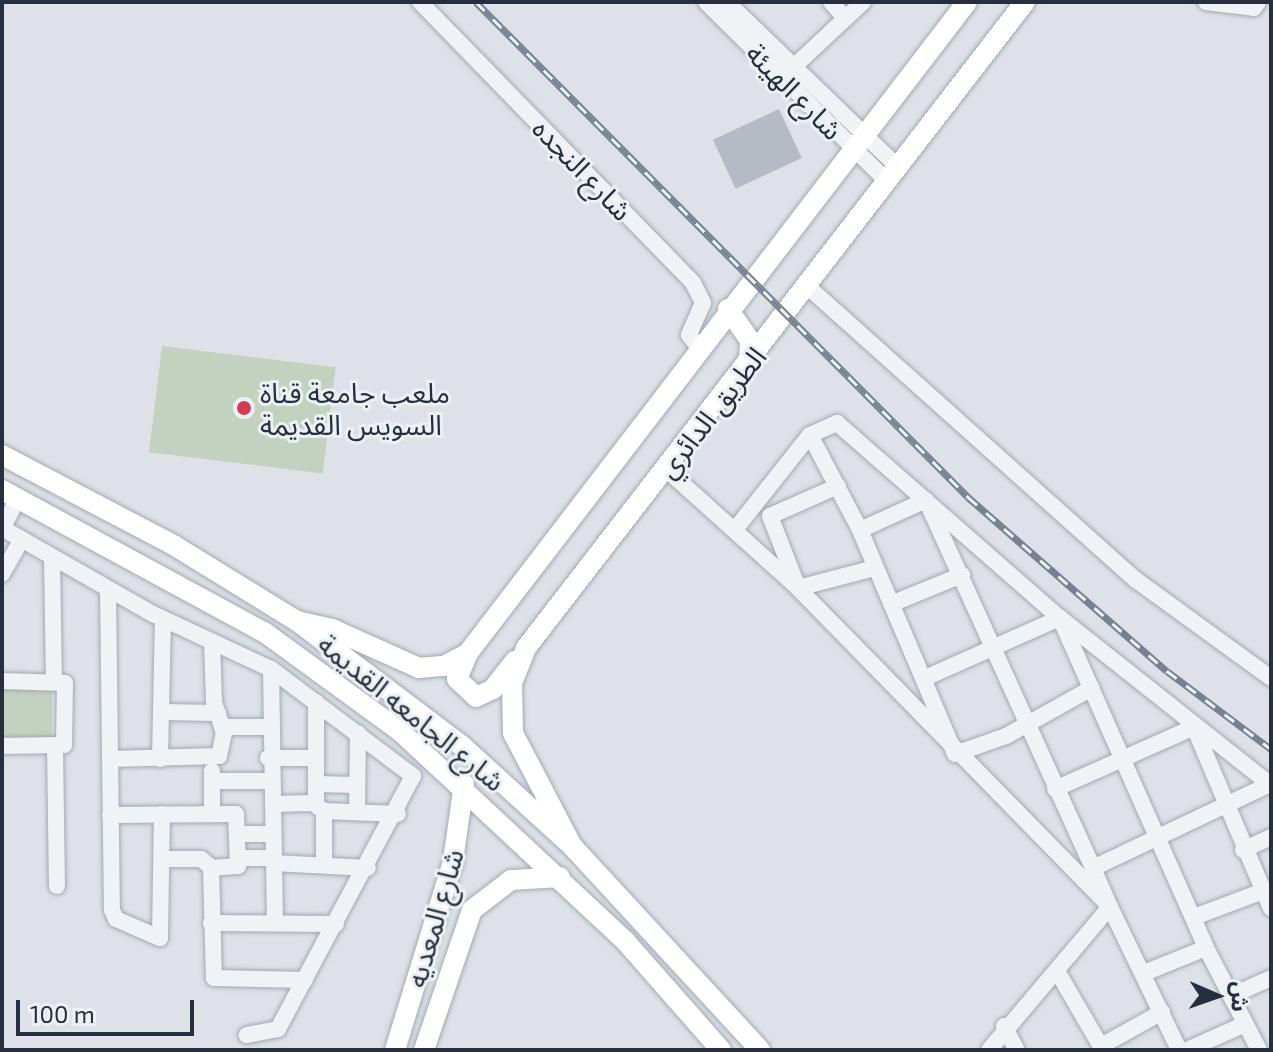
<!DOCTYPE html>
<html>
<head>
<meta charset="utf-8">
<style>
	body { margin:0 }
	#map { position:relative; width:1273px; height:1052px; overflow:hidden; background:#dee2e8; font-family:"Exo 2","Noto Sans Arabic",sans-serif }
	div>[style] { position:absolute }
	.green>* { inset:0; background:#c3d2be; transform-origin:0 0 }
	.building>* { inset:0; background:#b5bbc5; transform-origin:0 0 }
	.roads { filter:drop-shadow(0 0 2px #a3a9b2) drop-shadow(0 0 2px #a3a9b2) }
	.minor>* { height:16px; margin:-8px; padding:0 8px; transform-origin:8px; border-radius:8px; background:#f0f2f6 }
	.major>* { height:20px; margin:-10px; padding:0 10px; transform-origin:10px; border-radius:10px; background:#fff }
	.rail>* { height:7px; margin-top:-3.5px; transform-origin:0; background:repeating-linear-gradient(90deg,#edf1f5 0 12px,#768192 0 24px); box-sizing:border-box; border-block:2px solid #768192 }
	.dots>* { width:22px; height:22px; translate:-50% -50%; box-sizing:border-box; border:4px solid #edf1f5; border-radius:50% }
	span { translate:-50% -50%; white-space:nowrap; text-align:center; line-height:1.15; -webkit-text-stroke:6px #edf1f5; paint-order:stroke }
	.street-label { font-size:28px; color:#262f3f }
	.poi-label { font-size:28px; color:#262f3f }
	.left { translate:0 -50%; text-align:left }
	.frame { position:absolute; inset:0; border:4px solid #262f3f; pointer-events:none }
	.north { position:absolute; left:1177px; top:956px; width:80px; height:80px; -webkit-text-stroke:6px #edf1f5; paint-order:stroke; rotate:92deg; font-size:22px; font-weight:700; line-height:32px; text-align:center; color:#262f3f }
	.north::after { content:''; display:block; margin:auto; width:28px; height:36px; background:#262f3f; clip-path:polygon(50% 0,100% 100%,50% 72%,0 100%) }
	.scale { position:absolute; left:16px; top:1000px; width:178px; height:36px; box-sizing:border-box; border:4px solid #262f3f; border-top:0; padding-left:10px; font-size:24px; line-height:28px; white-space:nowrap; color:#262f3f; -webkit-text-stroke:6px #edf1f5; paint-order:stroke }
</style>
</head>
<body>
<div id="map">
	<div class="green">
		<div style="left:162px;top:346px;width:175px;height:107px;rotate:7deg"></div>
		<div style="left:2px;top:687px;width:50px;height:50px"></div>
	</div>
	<div class="building">
		<div style="left:779px;top:109px;width:54px;height:73px;rotate:65deg"></div>
	</div>
	<div class="roads">
		<div class="minor">
			<div style="left:420px;top:2px;width:392px;rotate:45.8deg"></div>
			<div style="left:693px;top:283px;width:22px;rotate:63deg"></div>
			<div style="left:703px;top:303px;width:35px;rotate:114deg"></div>
			<div style="left:689px;top:335px;width:16px;rotate:52deg"></div>
			<div style="left:706px;top:2px;width:252px;rotate:44.7deg"></div>
			<div style="left:727px;top:2px;width:235px;rotate:44deg"></div>
			<div style="left:831px;top:2px;width:21px;rotate:49deg"></div>
			<div style="left:1206px;top:2px;width:48px;rotate:7.1deg"></div>
			<div style="left:1254px;top:8px;width:7px;rotate:-56deg"></div>
			<div style="left:785px;top:75px;width:107px;rotate:-43.1deg"></div>
			<div style="left:807px;top:286px;width:441px;rotate:41.8deg"></div>
			<div style="left:1136px;top:580px;width:167px;rotate:36deg"></div>
			<div style="left:810px;top:435px;width:107px;rotate:62.2deg"></div>
			<div style="left:860px;top:530px;width:243px;rotate:67deg"></div>
			<div style="left:955px;top:754px;width:54px;rotate:-19.4deg"></div>
			<div style="left:1006px;top:736px;width:98px;rotate:-29.2deg"></div>
			<div style="left:666px;top:469px;width:178px;rotate:42deg"></div>
			<div style="left:798px;top:588px;width:446px;rotate:45.6deg"></div>
			<div style="left:1110px;top:907px;width:159px;rotate:64.2deg"></div>
			<div style="left:838px;top:486px;width:74px;rotate:156.2deg"></div>
			<div style="left:770px;top:516px;width:77px;rotate:68.7deg"></div>
			<div style="left:798px;top:588px;width:80px;rotate:-14.6deg"></div>
			<div style="left:737px;top:527px;width:117px;rotate:-51.6deg"></div>
			<div style="left:810px;top:435px;width:30px;rotate:-24deg"></div>
			<div style="left:837px;top:423px;width:296px;rotate:41.2deg"></div>
			<div style="left:1060px;top:618px;width:269px;rotate:38.4deg"></div>
			<div style="left:2px;top:528px;width:174px;rotate:29.7deg"></div>
			<div style="left:153px;top:614px;width:130px;rotate:25deg"></div>
			<div style="left:271px;top:669px;width:178px;rotate:37deg"></div>
			<div style="left:413px;top:776px;width:287px;rotate:118.1deg"></div>
			<div style="left:278px;top:1029px;width:32px;rotate:169deg"></div>
			<div style="left:2px;top:529px;width:35px;rotate:-63deg"></div>
			<div style="left:860px;top:530px;width:72px;rotate:-24.4deg"></div>
			<div style="left:926px;top:500px;width:404px;rotate:65.6deg"></div>
			<div style="left:1093px;top:868px;width:196px;rotate:-25.4deg"></div>
			<div style="left:52px;top:558px;width:122px;rotate:89.1deg"></div>
			<div style="left:2px;top:574px;width:40px;rotate:-60.3deg"></div>
			<div style="left:108px;top:590px;width:320px;rotate:89.3deg"></div>
			<div style="left:112px;top:910px;width:10px;rotate:66deg"></div>
			<div style="left:116px;top:919px;width:48px;rotate:23.4deg"></div>
			<div style="left:160px;top:938px;width:124px;rotate:-89.1deg"></div>
			<div style="left:891px;top:604px;width:77px;rotate:-22.2deg"></div>
			<div style="left:271px;top:669px;width:254px;rotate:89.1deg"></div>
			<div style="left:925px;top:678px;width:148px;rotate:-24deg"></div>
			<div style="left:1060px;top:618px;width:361px;rotate:66.1deg"></div>
			<div style="left:1206px;top:948px;width:115px;rotate:62.5deg"></div>
			<div style="left:2px;top:681px;width:63px;rotate:1.8deg"></div>
			<div style="left:65px;top:683px;width:62px;rotate:90.9deg"></div>
			<div style="left:64px;top:745px;width:62px;rotate:179.1deg"></div>
			<div style="left:161px;top:712px;width:57px;rotate:1deg"></div>
			<div style="left:223px;top:727px;width:45px"></div>
			<div style="left:55px;top:746px;width:140px;rotate:89.2deg"></div>
			<div style="left:268px;top:758px;width:48px"></div>
			<div style="left:110px;top:759px;width:109px;rotate:-1.6deg"></div>
			<div style="left:219px;top:756px;width:24px;rotate:-78deg"></div>
			<div style="left:224px;top:733px;width:33px;rotate:-108deg"></div>
			<div style="left:214px;top:702px;width:60px;rotate:-91.9deg"></div>
			<div style="left:160px;top:759px;width:140px;rotate:-88.8deg"></div>
			<div style="left:212px;top:771px;width:42px;rotate:90deg"></div>
			<div style="left:212px;top:781px;width:57px"></div>
			<div style="left:316px;top:784px;width:41px;rotate:1.4deg"></div>
			<div style="left:1055px;top:789px;width:152px;rotate:-24deg"></div>
			<div style="left:1194px;top:727px;width:197px;rotate:67deg"></div>
			<div style="left:273px;top:804px;width:40px;rotate:-1.4deg"></div>
			<div style="left:313px;top:803px;width:14px;rotate:36deg"></div>
			<div style="left:324px;top:811px;width:54px;rotate:90deg"></div>
			<div style="left:316px;top:804px;width:102px;rotate:-90deg"></div>
			<div style="left:324px;top:811px;width:74px;rotate:2.3deg"></div>
			<div style="left:357px;top:812px;width:79px;rotate:-89.3deg"></div>
			<div style="left:110px;top:815px;width:126px;rotate:-0.5deg"></div>
			<div style="left:236px;top:814px;width:52px;rotate:87.8deg"></div>
			<div style="left:238px;top:866px;width:27px;rotate:176deg"></div>
			<div style="left:238px;top:834px;width:35px"></div>
			<div style="left:1243px;top:850px;width:31px;rotate:-25deg"></div>
			<div style="left:238px;top:858px;width:36px"></div>
			<div style="left:163px;top:859px;width:38px"></div>
			<div style="left:201px;top:859px;width:13px;rotate:39deg"></div>
			<div style="left:211px;top:867px;width:111px;rotate:88.5deg"></div>
			<div style="left:214px;top:978px;width:91px;rotate:1.3deg"></div>
			<div style="left:274px;top:863px;width:94px;rotate:3deg"></div>
			<div style="left:1194px;top:917px;width:74px;rotate:-20.6deg"></div>
			<div style="left:211px;top:923px;width:125px;rotate:0.5deg"></div>
			<div style="left:1057px;top:971px;width:91px;rotate:59.8deg"></div>
			<div style="left:1144px;top:973px;width:67px;rotate:-22deg"></div>
			<div style="left:1231px;top:996px;width:44px;rotate:-24.2deg"></div>
			<div style="left:1004px;top:1026px;width:27px;rotate:62deg"></div>
			<div style="left:1101px;top:1046px;width:70px;rotate:-29.1deg"></div>
			<div style="left:989px;top:1050px;width:187px;rotate:-49.8deg"></div>
			<div style="left:1110px;top:907px;width:43px;rotate:-113.6deg"></div>
			<div style="left:1187px;top:1050px;width:64px;rotate:-24.1deg"></div>
		</div>
		<div class="major">
			<div style="left:728px;top:309px;width:38px;rotate:55deg"></div>
			<div style="left:750px;top:340px;width:24px;rotate:92deg"></div>
			<div style="left:2px;top:455px;width:195px;rotate:27.7deg"></div>
			<div style="left:175px;top:546px;width:143px;rotate:31.6deg"></div>
			<div style="left:297px;top:621px;width:206px;rotate:37.1deg"></div>
			<div style="left:461px;top:745px;width:150px;rotate:42.3deg"></div>
			<div style="left:572px;top:846px;width:277px;rotate:47.3deg"></div>
			<div style="left:2px;top:490px;width:298px;rotate:28.5deg"></div>
			<div style="left:264px;top:632px;width:168px;rotate:36.1deg"></div>
			<div style="left:400px;top:731px;width:309px;rotate:43deg"></div>
			<div style="left:626px;top:942px;width:144px;rotate:48.7deg"></div>
			<div style="left:297px;top:621px;width:36px;rotate:13deg"></div>
			<div style="left:332px;top:629px;width:95px;rotate:24.1deg"></div>
			<div style="left:419px;top:668px;width:25px;rotate:-5deg"></div>
			<div style="left:444px;top:666px;width:27px;rotate:-28deg"></div>
			<div style="left:468px;top:653px;width:820px;rotate:-52.53deg"></div>
			<div style="left:468px;top:653px;width:28px;rotate:113deg"></div>
			<div style="left:457px;top:679px;width:26px;rotate:43deg"></div>
			<div style="left:476px;top:697px;width:19px;rotate:-25deg"></div>
			<div style="left:493px;top:689px;width:36px;rotate:-52deg"></div>
			<div style="left:572px;top:846px;width:127px;rotate:-117.6deg"></div>
			<div style="left:513px;top:733px;width:50px;rotate:-91.1deg"></div>
			<div style="left:512px;top:683px;width:38px;rotate:-68deg"></div>
			<div style="left:526px;top:648px;width:816px;rotate:-52.32deg"></div>
			<div style="left:395px;top:1050px;width:198px;rotate:-72.9deg"></div>
			<div style="left:453px;top:861px;width:78px;rotate:-81.9deg"></div>
			<div style="left:424px;top:1050px;width:148px;rotate:-71.1deg"></div>
			<div style="left:472px;top:910px;width:49px;rotate:-37.6deg"></div>
			<div style="left:511px;top:880px;width:49px;rotate:-3.5deg"></div>
		</div>
	</div>
	<div class="rail">
		<div style="left:476px;top:2px;width:698px;rotate:45.17deg"></div>
		<div style="left:968px;top:497px;width:264px;rotate:41.2deg"></div>
		<div style="left:1167px;top:671px;width:130px;rotate:36.9deg"></div>
	</div>
	<div class="dots">
		<div style="left:244px;top:408px;background:#d33d54"></div>
	</div>
	<div class="street-label">
		<span style="left:795px;top:91px;rotate:45deg">شارع الهيئة</span>
		<span style="left:583px;top:169px;rotate:46deg">شارع النجده</span>
		<span style="left:711px;top:412px;rotate:-52deg">الطريق الدائري</span>
		<span style="left:412px;top:712px;rotate:39deg">شارع الجامعه القديمة</span>
		<span style="left:434px;top:918px;rotate:-74deg">شارع المعديه</span>
	</div>
	<div class="poi-label">
		<span class="left" style="left:260px;top:408px">ملعب جامعة قناة<br>السويس القديمة</span>
	</div>
	<div class="frame"></div>
	<div class="north">ش</div>
	<div class="scale">100 m</div>
</div>
</body>
</html>
